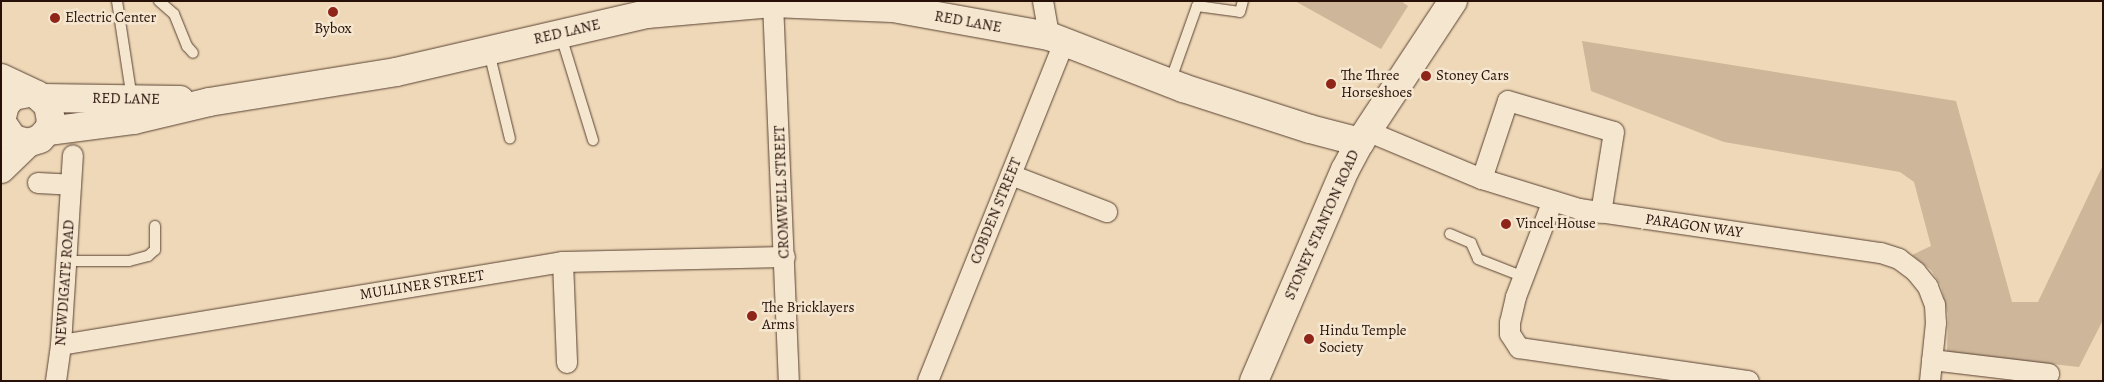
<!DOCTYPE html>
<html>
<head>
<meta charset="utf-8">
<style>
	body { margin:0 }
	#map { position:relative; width:2104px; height:382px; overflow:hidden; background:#efd8b7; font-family:Alegreya,serif }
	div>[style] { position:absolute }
	.green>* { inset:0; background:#cdb699 }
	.roads { filter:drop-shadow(0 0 1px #594234) drop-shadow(0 0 1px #594234) }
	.lane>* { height:10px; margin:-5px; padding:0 5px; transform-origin:5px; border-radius:5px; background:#f5e6d0 }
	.street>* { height:20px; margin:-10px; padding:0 10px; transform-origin:10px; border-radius:10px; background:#f5e6d0 }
	.secondary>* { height:28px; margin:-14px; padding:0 14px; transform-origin:14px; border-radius:14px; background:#f5e6d0 }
	.dots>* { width:14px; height:14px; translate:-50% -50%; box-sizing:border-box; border:2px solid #f5e6d0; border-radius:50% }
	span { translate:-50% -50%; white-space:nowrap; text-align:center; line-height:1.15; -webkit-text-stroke:5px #f5e6d0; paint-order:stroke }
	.poi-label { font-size:15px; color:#271008 }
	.left { translate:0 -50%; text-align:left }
	.street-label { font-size:15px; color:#271008 }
	.frame { position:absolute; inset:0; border:2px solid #271008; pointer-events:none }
</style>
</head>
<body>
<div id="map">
	<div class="green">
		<div style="clip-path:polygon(1295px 1px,1401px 1px,1408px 6px,1381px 49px)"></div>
		<div style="clip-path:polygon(1582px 41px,1956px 101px,2012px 302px,2038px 302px,2103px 165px,2103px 320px,2079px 367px,1947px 352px,1948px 314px,1941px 286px,1931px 270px,1912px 255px,1931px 246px,1914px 182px,1900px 172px,1724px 142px,1591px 91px)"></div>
	</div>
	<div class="roads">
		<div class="lane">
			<div style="left:117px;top:1px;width:99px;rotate:81.3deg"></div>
			<div style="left:159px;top:1px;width:20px;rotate:41deg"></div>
			<div style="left:174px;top:14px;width:35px;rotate:68deg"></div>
			<div style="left:187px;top:46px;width:9px;rotate:49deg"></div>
			<div style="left:561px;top:36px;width:109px;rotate:72.9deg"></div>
			<div style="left:489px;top:52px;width:89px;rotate:76.4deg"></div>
			<div style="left:1170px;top:82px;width:81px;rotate:-70.4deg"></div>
			<div style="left:1197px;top:6px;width:43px;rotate:7.9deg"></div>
			<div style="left:1240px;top:12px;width:11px;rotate:-75deg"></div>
			<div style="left:1450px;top:234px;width:23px;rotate:23deg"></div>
			<div style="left:1471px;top:243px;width:17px;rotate:66deg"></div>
			<div style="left:1478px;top:259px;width:49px;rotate:21.4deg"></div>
			<div style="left:67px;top:261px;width:62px"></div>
			<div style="left:129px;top:261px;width:20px;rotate:-15deg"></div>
			<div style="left:148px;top:256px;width:9px;rotate:-41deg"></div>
			<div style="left:155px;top:250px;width:24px;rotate:-90deg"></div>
		</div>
		<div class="street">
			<div style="left:1043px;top:1px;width:36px;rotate:80deg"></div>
			<div style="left:773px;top:3px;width:378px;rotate:87.6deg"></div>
			<div style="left:1367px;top:131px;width:125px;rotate:22.7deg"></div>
			<div style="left:1482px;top:179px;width:102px;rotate:17.2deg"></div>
			<div style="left:1579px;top:209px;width:305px;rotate:8.3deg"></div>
			<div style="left:1881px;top:253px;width:19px;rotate:18deg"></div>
			<div style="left:1899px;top:259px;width:21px;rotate:37deg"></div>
			<div style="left:1916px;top:272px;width:19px;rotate:51deg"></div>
			<div style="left:1928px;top:287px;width:19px;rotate:69deg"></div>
			<div style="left:1935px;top:305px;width:18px;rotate:87deg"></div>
			<div style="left:1936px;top:323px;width:58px;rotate:95.9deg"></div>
			<div style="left:1011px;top:175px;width:103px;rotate:21.1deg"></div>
			<div style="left:1482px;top:179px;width:82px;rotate:-71.6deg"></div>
			<div style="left:1508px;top:101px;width:110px;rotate:16.3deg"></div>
			<div style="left:1614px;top:132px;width:82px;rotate:99.1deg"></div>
			<div style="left:38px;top:183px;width:33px;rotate:3deg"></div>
			<div style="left:1552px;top:203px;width:101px;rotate:111deg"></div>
			<div style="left:1516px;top:297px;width:26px;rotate:103deg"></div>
			<div style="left:1510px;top:322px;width:12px;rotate:90deg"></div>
			<div style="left:1510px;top:334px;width:17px;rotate:57deg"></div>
			<div style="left:1519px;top:348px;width:232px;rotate:8.2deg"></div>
			<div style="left:563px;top:262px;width:101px;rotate:87.7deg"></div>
			<div style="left:61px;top:345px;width:509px;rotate:-9.39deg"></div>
			<div style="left:563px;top:262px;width:222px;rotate:-1.3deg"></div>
			<div style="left:1932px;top:360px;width:118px;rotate:6.8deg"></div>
			<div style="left:56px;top:381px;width:36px;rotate:-82deg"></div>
			<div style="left:61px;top:345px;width:190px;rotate:-86.4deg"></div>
			<div style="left:928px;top:381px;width:367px;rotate:-68.1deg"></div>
		</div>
		<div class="secondary">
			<div style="left:1px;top:78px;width:40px;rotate:25deg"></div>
			<div style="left:37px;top:95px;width:15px;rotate:42deg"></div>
			<div style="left:48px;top:105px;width:16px;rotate:79deg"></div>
			<div style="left:51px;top:121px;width:8px;rotate:104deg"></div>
			<div style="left:49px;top:129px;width:13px;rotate:132deg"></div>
			<div style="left:40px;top:139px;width:13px;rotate:162deg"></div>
			<div style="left:28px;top:143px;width:16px;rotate:-165deg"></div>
			<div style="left:13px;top:139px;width:22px;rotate:-124deg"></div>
			<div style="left:1px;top:121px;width:16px;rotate:-76deg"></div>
			<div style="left:5px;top:105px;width:12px;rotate:-48deg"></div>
			<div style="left:13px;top:96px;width:16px;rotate:-11deg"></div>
			<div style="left:42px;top:98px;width:138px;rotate:0.8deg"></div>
			<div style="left:48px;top:131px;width:87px;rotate:-7.3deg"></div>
			<div style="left:134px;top:120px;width:77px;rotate:-13.5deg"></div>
			<div style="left:209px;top:102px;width:189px;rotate:-9.1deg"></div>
			<div style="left:396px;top:72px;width:258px;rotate:-13deg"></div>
			<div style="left:647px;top:14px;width:126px;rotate:-5deg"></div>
			<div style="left:773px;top:3px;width:120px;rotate:2.4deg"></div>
			<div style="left:893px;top:8px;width:158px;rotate:10.2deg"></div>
			<div style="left:1049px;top:36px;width:144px;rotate:21.2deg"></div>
			<div style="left:1183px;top:88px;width:133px;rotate:17.9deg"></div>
			<div style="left:1310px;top:129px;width:52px;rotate:14.6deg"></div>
			<div style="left:1px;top:169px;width:37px;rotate:-44deg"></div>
			<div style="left:1254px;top:381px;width:230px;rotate:-66.7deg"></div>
			<div style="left:1345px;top:170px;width:32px;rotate:-62deg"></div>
			<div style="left:1360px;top:142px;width:169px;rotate:-56.6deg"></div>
		</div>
	</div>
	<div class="dots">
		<div style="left:333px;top:12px;background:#8f2418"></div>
		<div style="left:55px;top:18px;background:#8f2418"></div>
		<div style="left:1426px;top:76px;background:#8f2418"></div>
		<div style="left:1331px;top:84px;background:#8f2418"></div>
		<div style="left:1506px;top:224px;background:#8f2418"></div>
		<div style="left:752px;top:316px;background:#8f2418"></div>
		<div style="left:1309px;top:339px;background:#8f2418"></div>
	</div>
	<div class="poi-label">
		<span class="left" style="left:65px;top:18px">Electric Center</span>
		<span style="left:333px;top:29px">Bybox</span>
		<span class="left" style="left:1341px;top:84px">The Three<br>Horseshoes</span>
		<span class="left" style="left:1436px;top:76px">Stoney Cars</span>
		<span class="left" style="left:1516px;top:224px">Vincel House</span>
		<span class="left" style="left:762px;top:316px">The Bricklayers<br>Arms</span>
		<span class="left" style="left:1319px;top:339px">Hindu Temple<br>Society</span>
	</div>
	<div class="street-label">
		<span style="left:968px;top:22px;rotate:10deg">RED LANE</span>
		<span style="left:567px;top:32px;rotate:-13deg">RED LANE</span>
		<span style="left:126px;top:99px;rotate:1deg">RED LANE</span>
		<span style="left:782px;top:192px;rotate:-92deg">CROMWELL STREET</span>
		<span style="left:996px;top:211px;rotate:-68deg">COBDEN STREET</span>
		<span style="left:1322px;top:225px;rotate:-66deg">STONEY STANTON ROAD</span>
		<span style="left:1694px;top:226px;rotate:8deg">PARAGON WAY</span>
		<span style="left:65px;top:283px;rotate:-86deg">NEWDIGATE ROAD</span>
		<span style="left:422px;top:285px;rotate:-9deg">MULLINER STREET</span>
	</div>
	<div class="frame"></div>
</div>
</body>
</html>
